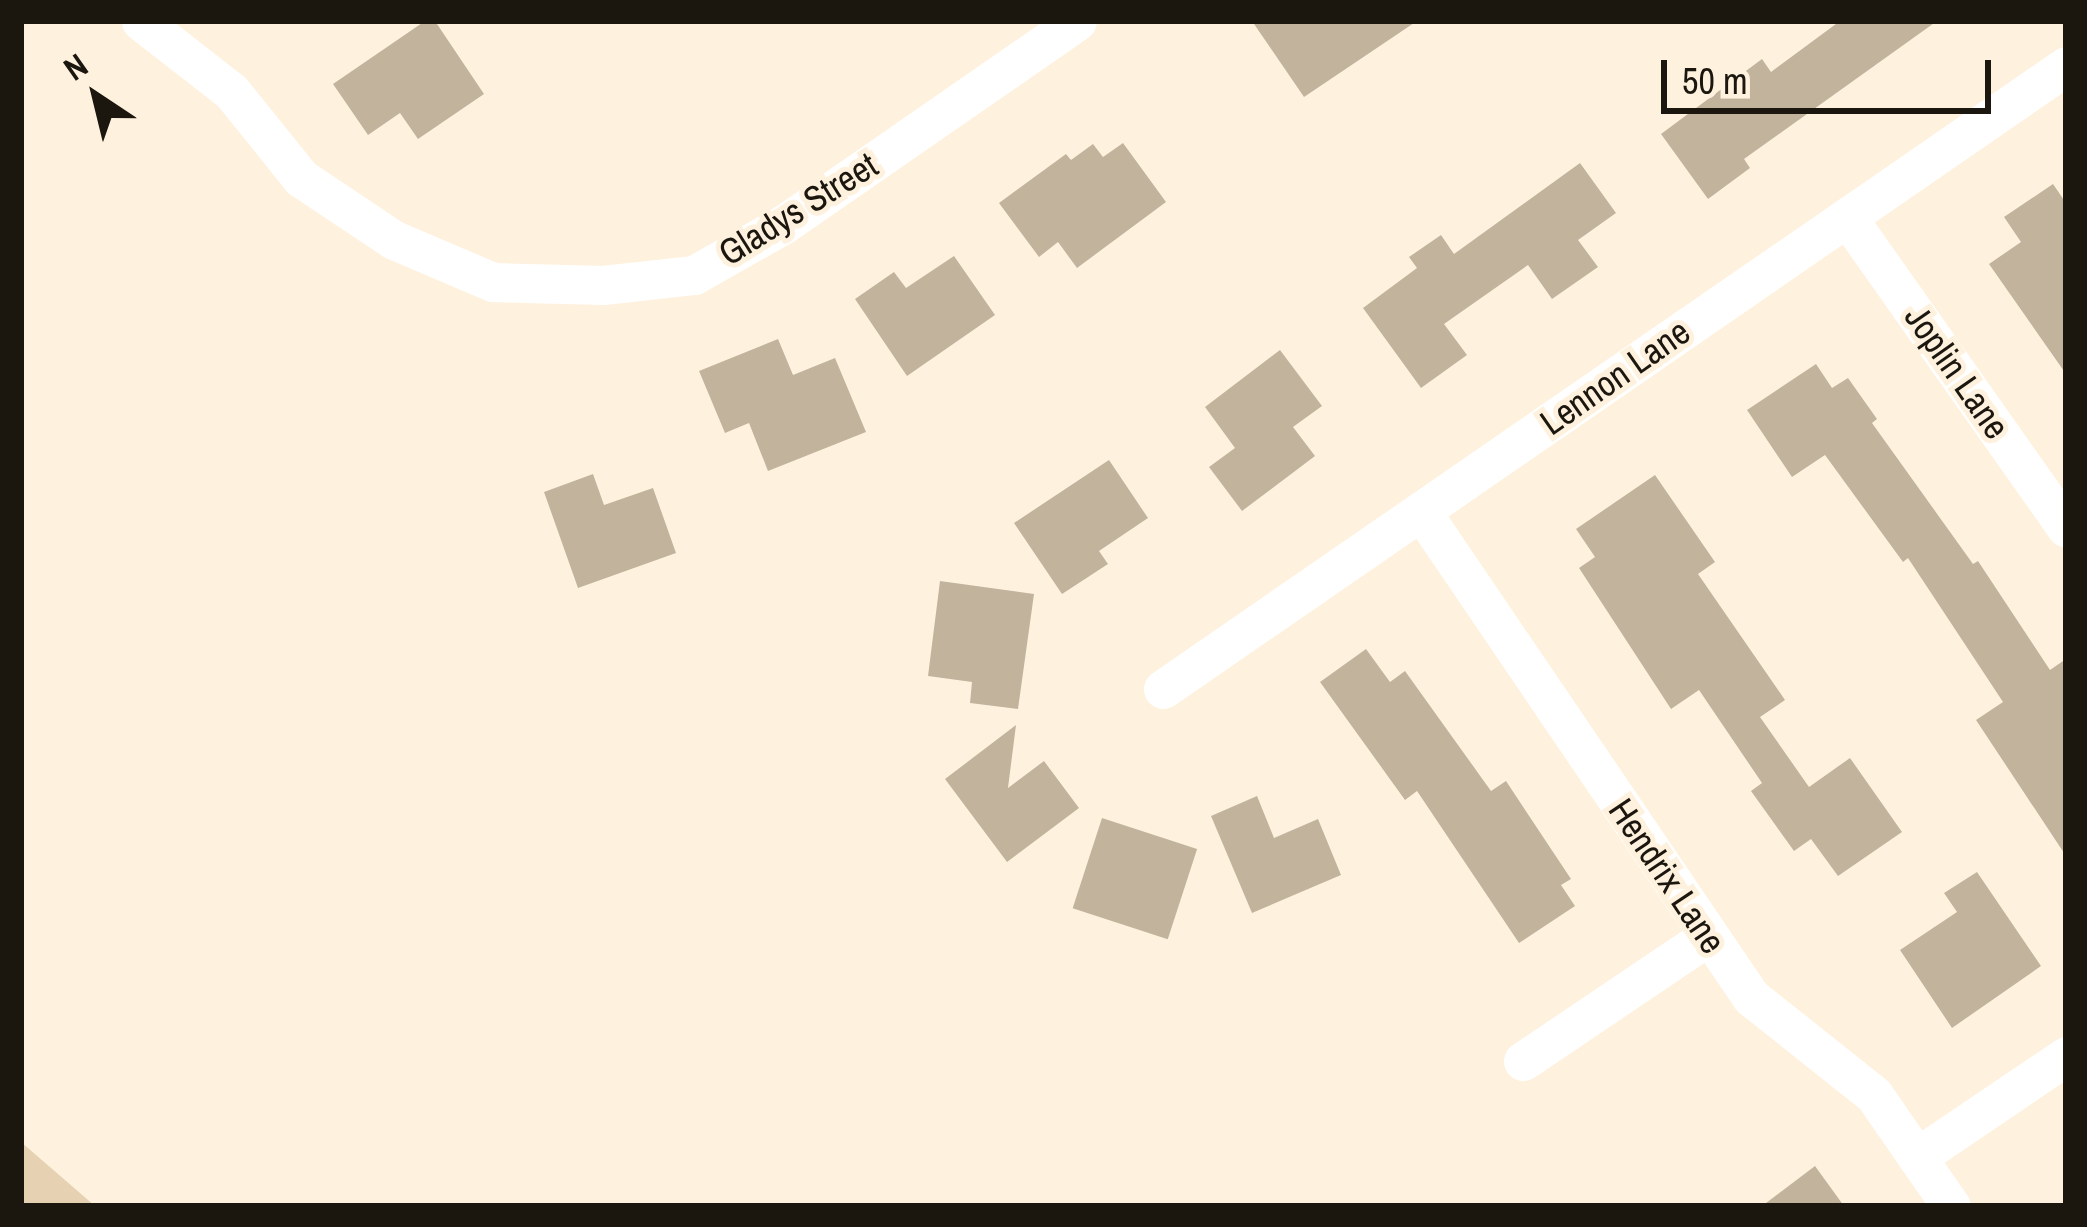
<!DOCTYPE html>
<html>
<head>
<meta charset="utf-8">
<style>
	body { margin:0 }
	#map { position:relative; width:2087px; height:1227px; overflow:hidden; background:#fef2df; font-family:"Archivo Narrow",sans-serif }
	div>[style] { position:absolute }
	.green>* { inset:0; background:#e6d2b3 }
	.building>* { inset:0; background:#c2b39d; transform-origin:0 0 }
	.street>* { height:39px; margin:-19.5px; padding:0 19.5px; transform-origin:19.5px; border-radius:19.5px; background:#fff }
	span { translate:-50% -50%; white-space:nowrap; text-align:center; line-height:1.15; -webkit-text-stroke:10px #fef2df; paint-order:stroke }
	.street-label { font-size:36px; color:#1b160e }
	.frame { position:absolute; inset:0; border:24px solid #1b160e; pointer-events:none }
	.north { position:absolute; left:36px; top:36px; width:120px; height:120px; -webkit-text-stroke:9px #fef2df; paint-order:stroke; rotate:325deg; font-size:33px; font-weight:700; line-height:48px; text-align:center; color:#1b160e }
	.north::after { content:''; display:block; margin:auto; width:42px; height:54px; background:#1b160e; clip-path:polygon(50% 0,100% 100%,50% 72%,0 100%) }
	.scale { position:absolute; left:1661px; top:60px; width:330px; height:54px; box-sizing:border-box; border:6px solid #1b160e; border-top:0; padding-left:15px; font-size:36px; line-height:42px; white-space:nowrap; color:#1b160e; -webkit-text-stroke:9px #fef2df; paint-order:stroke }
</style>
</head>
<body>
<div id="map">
	<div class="green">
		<div style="clip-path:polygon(21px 1142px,95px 1206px,21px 1206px)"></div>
	</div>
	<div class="building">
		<div style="clip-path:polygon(425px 21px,435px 21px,484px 94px,418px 139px,400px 113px,368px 135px,333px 84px)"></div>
		<div style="clip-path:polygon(1252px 21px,1417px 21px,1304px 97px)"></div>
		<div style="clip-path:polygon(1840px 21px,1937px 21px,1744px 159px,1750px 168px,1708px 199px,1661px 134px,1762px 59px,1771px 72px)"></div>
		<div style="clip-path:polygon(1123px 143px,1166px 202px,1077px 268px,1058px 242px,1039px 257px,999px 203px,1066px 154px,1071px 160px,1093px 144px,1103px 157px)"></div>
		<div style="clip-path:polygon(1580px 163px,1616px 213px,1578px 240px,1598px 267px,1552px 299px,1528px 265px,1444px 324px,1467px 355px,1421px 388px,1363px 308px,1417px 268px,1409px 257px,1441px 235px,1454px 254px)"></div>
		<div style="clip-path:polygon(2053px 184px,2066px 203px,2066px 374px,1989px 264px,2021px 242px,2004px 217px)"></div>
		<div style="clip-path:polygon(954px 256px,995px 315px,907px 376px,855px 299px,894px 272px,906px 288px)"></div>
		<div style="clip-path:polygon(778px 339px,793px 375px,835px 358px,866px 432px,768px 471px,749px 423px,725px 433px,699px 371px)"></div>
		<div style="clip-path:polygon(1280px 350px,1322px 406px,1293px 427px,1315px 456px,1242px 511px,1209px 467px,1235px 448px,1205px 407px)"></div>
		<div style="clip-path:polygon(1816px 364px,1832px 388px,1848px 378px,1877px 419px,1872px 423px,1973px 564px,1978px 561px,2050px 670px,2066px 659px,2066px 856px,1976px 720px,2003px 702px,1908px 558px,1903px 562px,1825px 455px,1792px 477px,1747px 410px)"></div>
		<div style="clip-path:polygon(1109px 460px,1148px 518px,1099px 551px,1108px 564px,1062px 594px,1014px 523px)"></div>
		<div style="clip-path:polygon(593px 474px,604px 505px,653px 488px,676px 553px,578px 588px,544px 492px)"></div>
		<div style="clip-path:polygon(1655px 475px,1715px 562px,1698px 574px,1785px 700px,1760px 717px,1809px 787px,1850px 758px,1902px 832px,1838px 876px,1811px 839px,1794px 851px,1751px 791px,1762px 783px,1699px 690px,1671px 709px,1579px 568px,1595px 557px,1576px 529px)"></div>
		<div style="clip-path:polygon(940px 581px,1034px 594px,1018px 709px,970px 703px,972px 682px,928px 676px)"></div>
		<div style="clip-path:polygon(1366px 649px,1390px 682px,1405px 671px,1491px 791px,1506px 781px,1571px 879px,1561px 885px,1575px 906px,1519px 943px,1417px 791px,1405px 800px,1320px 682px)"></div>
		<div style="clip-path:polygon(1016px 725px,1008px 788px,1044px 761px,1079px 808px,1007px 862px,945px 779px)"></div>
		<div style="clip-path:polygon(1257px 796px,1274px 838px,1318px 819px,1341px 875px,1252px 913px,1211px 816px)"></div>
		<div style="left:1102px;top:818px;width:100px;height:95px;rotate:18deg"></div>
		<div style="clip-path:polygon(1977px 872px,2041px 966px,1952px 1028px,1900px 950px,1957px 912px,1944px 893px)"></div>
		<div style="clip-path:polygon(1815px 1166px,1844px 1206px,1762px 1206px)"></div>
	</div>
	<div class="street">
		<div style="left:141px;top:21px;width:114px;rotate:37.9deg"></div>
		<div style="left:231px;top:91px;width:112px;rotate:51.2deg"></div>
		<div style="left:301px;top:178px;width:112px;rotate:33.7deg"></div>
		<div style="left:394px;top:240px;width:108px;rotate:23deg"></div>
		<div style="left:493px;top:282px;width:110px;rotate:1.6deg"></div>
		<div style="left:603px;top:285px;width:92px;rotate:-6.3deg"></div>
		<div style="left:694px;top:275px;width:103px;rotate:-29.5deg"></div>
		<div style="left:784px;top:224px;width:356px;rotate:-34.7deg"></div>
		<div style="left:1847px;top:217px;width:380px;rotate:54.8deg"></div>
		<div style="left:1421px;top:511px;width:587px;rotate:55.82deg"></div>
		<div style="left:1751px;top:997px;width:157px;rotate:38.5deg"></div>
		<div style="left:1874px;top:1095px;width:135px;rotate:55.3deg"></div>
		<div style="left:1163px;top:689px;width:1097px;rotate:-34.6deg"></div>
		<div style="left:1523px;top:1061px;width:223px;rotate:-34deg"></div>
		<div style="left:1917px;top:1157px;width:180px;rotate:-34.1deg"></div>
	</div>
	<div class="street-label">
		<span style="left:798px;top:209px;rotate:-32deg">Gladys Street</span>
		<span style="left:1957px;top:372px;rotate:55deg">Joplin Lane</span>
		<span style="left:1615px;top:377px;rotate:-35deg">Lennon Lane</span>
		<span style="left:1667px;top:876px;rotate:56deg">Hendrix Lane</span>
	</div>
	<div class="frame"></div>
	<div class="north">N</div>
	<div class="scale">50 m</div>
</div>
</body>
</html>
